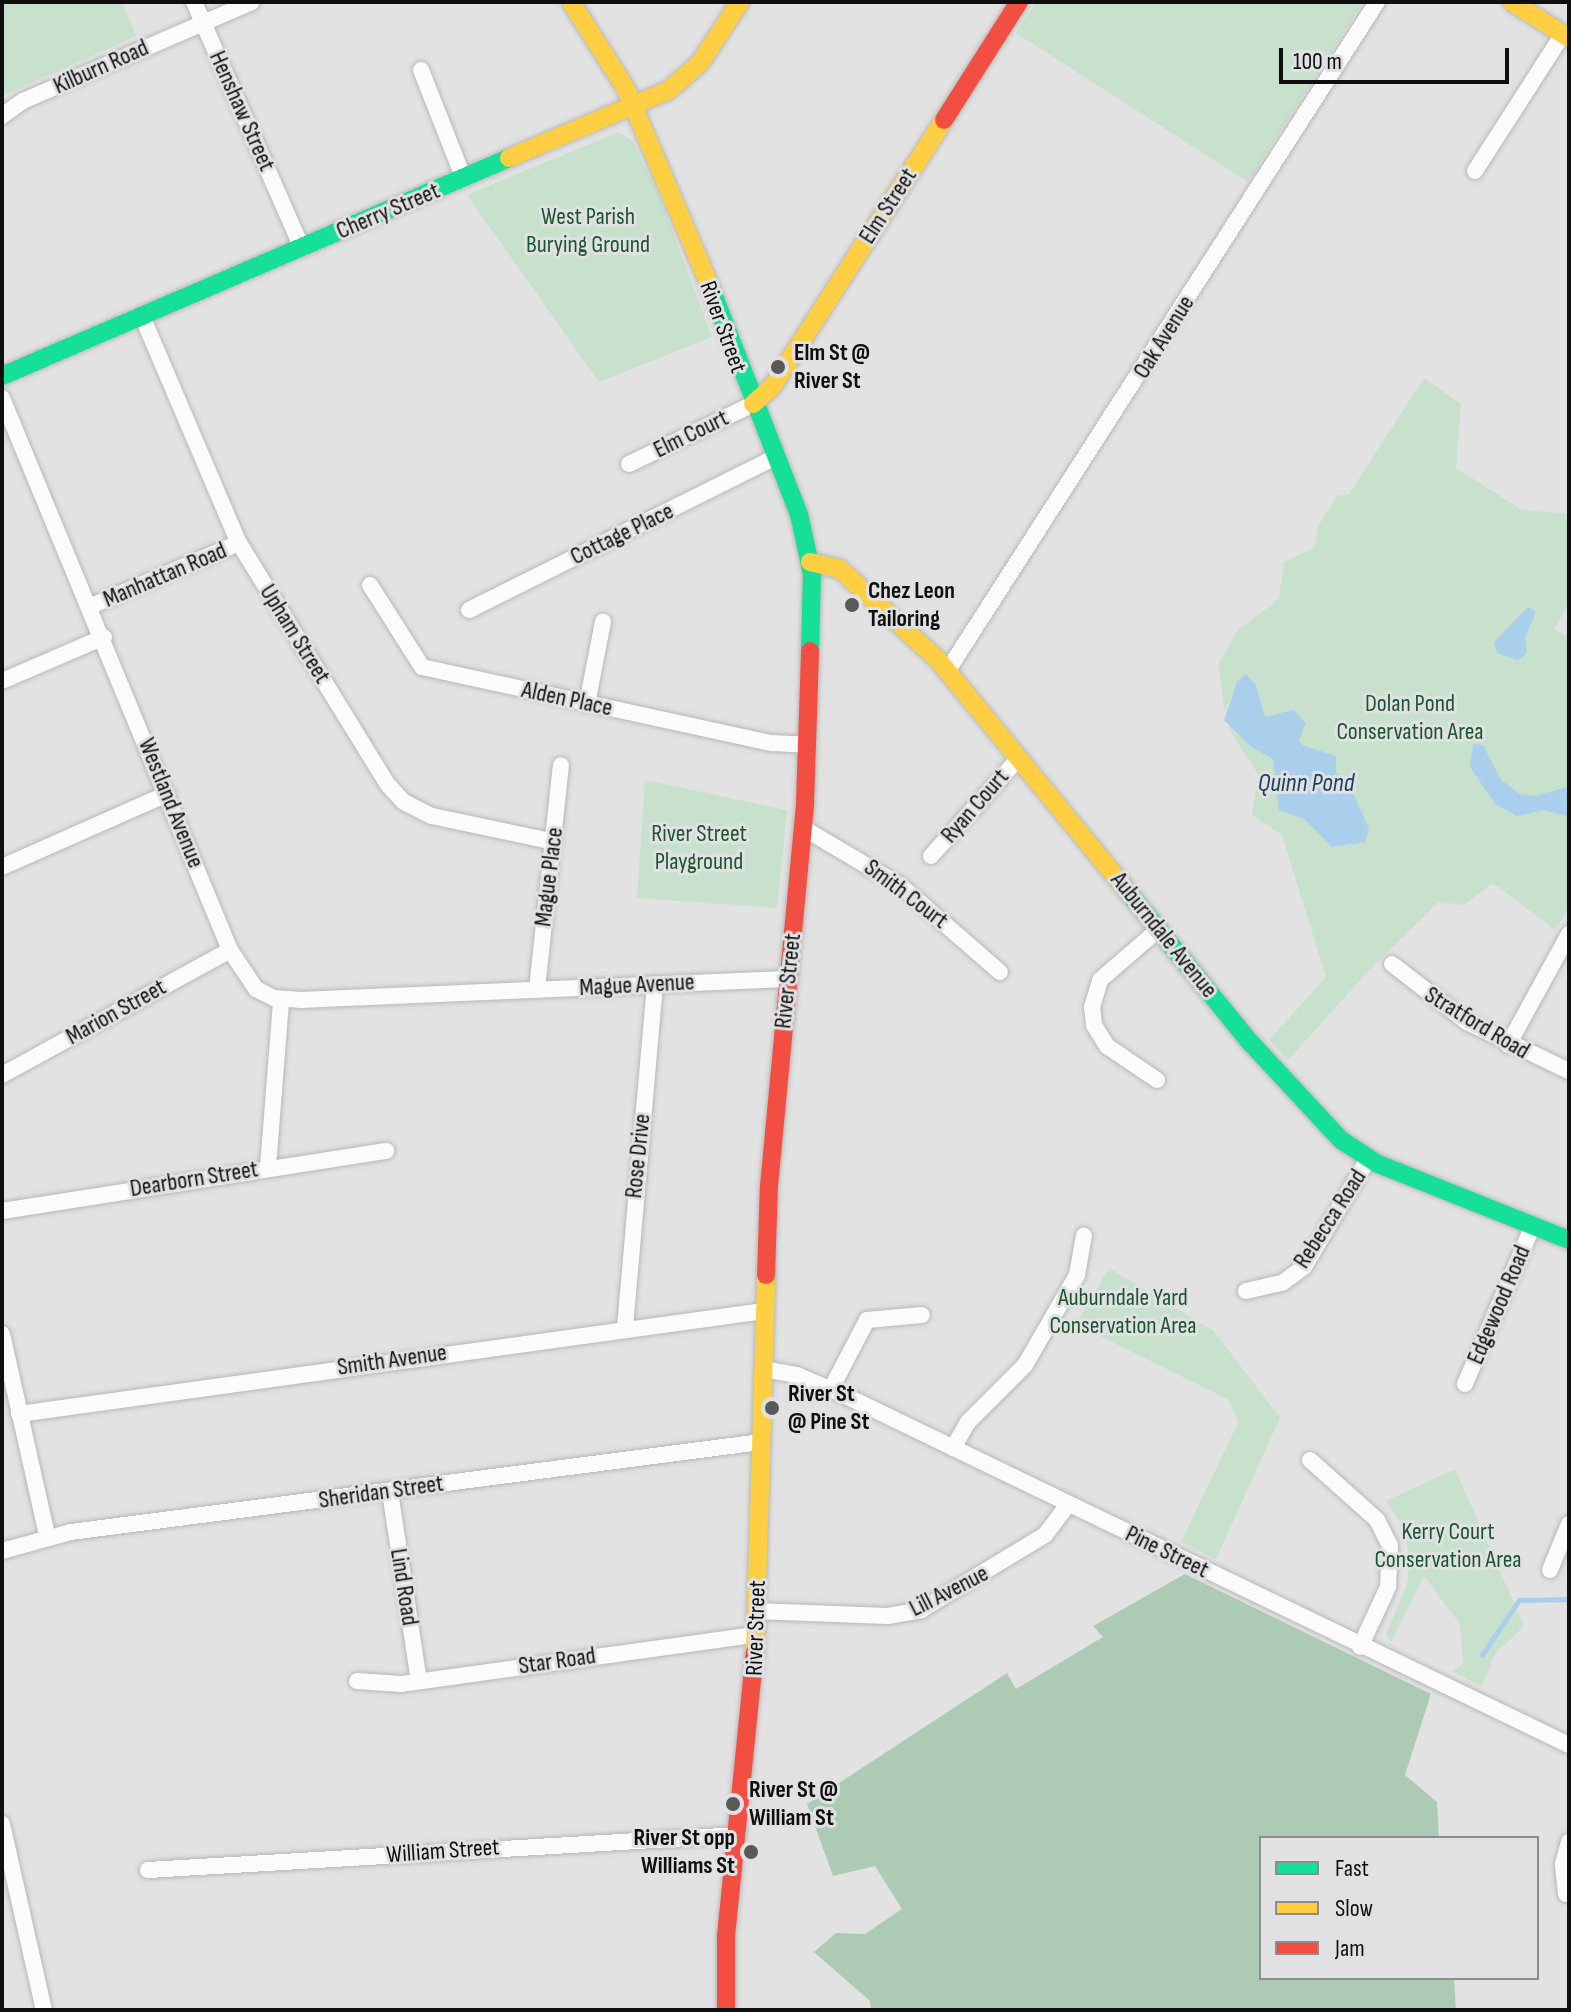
<!DOCTYPE html>
<html>
<head>
<meta charset="utf-8">
<style>
	body { margin:0 }
	#map { position:relative; width:1571px; height:2012px; overflow:hidden; background:#e2e2e2; font-family:"Sofia Sans Condensed",sans-serif }
	div>[style] { position:absolute }
	.green>* { inset:0; background:#c7e1cd }
	.forest>* { inset:0; background:#adcbb4 }
	.water>* { inset:0; background:#a9cfed }
	.stream>* { height:5px; margin:-2.5px; padding:0 2.5px; transform-origin:2.5px; border-radius:2.5px; background:#a9cfed }
	.roads { filter:drop-shadow(0 0 2px #b8b8b8) drop-shadow(0 0 2px #b8b8b8) }
	.street>* { height:16px; margin:-8px; padding:0 8px; transform-origin:8px; border-radius:8px; background:#fbfbfb }
	.fast>* { height:18px; margin:-9px; padding:0 9px; transform-origin:9px; border-radius:9px; background:#16e098 }
	.slow>* { height:18px; margin:-9px; padding:0 9px; transform-origin:9px; border-radius:9px; background:#ffcf43 }
	.jam>* { height:18px; margin:-9px; padding:0 9px; transform-origin:9px; border-radius:9px; background:#f24e42 }
	.dots>* { width:22px; height:22px; translate:-50% -50%; box-sizing:border-box; border:4px solid #e1e1e3; border-radius:50% }
	span { translate:-50% -50%; white-space:nowrap; text-align:center; line-height:1.15; -webkit-text-stroke:6px #e1e1e3; paint-order:stroke }
	.street-label { font-size:24px; color:#0f0f10 }
	.park-label { font-size:24px; color:#19552d }
	.poi-label { font-size:24px; color:#0f0f10; font-weight:700 }
	.left { translate:0 -50%; text-align:left }
	.right { translate:-100% -50%; text-align:right }
	.water-label { font-size:26px; color:#18425e; font-style:italic }
	.frame { position:absolute; inset:0; border:4px solid #0f0f10; pointer-events:none }
	.legend { position:absolute; left:1259px; top:1836px; width:280px; height:144px; box-sizing:border-box; background:#e1e1e3; border:2px solid #8d8d8f; margin:0; padding:10px 14px; list-style:none; font-size:24px; color:#0f0f10 }
	.legend li { display:flex; align-items:center; gap:16px; height:40px }
	.legend b { width:40px; border:2px solid #8d8d8f }
	.scale { position:absolute; left:1279px; top:48px; width:230px; height:36px; box-sizing:border-box; border:4px solid #0f0f10; border-top:0; padding-left:10px; font-size:24px; line-height:28px; white-space:nowrap; color:#0f0f10; -webkit-text-stroke:6px #e1e1e3; paint-order:stroke }
</style>
</head>
<body>
<div id="map">
	<div class="green">
		<div style="clip-path:polygon(2px 2px,122px 2px,136px 36px,2px 96px)"></div>
		<div style="clip-path:polygon(1036px 2px,1363px 2px,1248px 182px,1016px 33px)"></div>
		<div style="clip-path:polygon(618px 132px,632px 141px,657px 190px,712px 337px,599px 382px,467px 195px)"></div>
		<div style="clip-path:polygon(1424px 378px,1461px 404px,1456px 468px,1522px 510px,1569px 514px,1569px 604px,1554px 629px,1569px 637px,1569px 907px,1555px 930px,1493px 883px,1464px 905px,1439px 902px,1373px 966px,1288px 1060px,1269px 1040px,1326px 977px,1282px 835px,1252px 815px,1258px 774px,1228px 728px,1255px 685px,1234px 690px,1225px 712px,1218px 665px,1238px 630px,1279px 599px,1284px 562px,1315px 547px,1318px 526px,1337px 496px,1349px 494px)"></div>
		<div style="clip-path:polygon(645px 780px,787px 810px,777px 908px,637px 898px)"></div>
		<div style="clip-path:polygon(1109px 1268px,1214px 1331px,1280px 1418px,1216px 1559px,1181px 1542px,1238px 1423px,1229px 1400px,1076px 1324px)"></div>
		<div style="clip-path:polygon(1455px 1469px,1524px 1626px,1495px 1654px,1482px 1686px,1453px 1672px,1463px 1664px,1460px 1624px,1424px 1576px,1391px 1642px,1386px 1634px,1406px 1587px,1410px 1561px,1403px 1526px,1386px 1501px)"></div>
	</div>
	<div class="forest">
		<div style="clip-path:polygon(1185px 1574px,1431px 1694px,1405px 1775px,1437px 1802px,1439px 1838px,1261px 1838px,1261px 1978px,1454px 1978px,1456px 2010px,871px 2010px,870px 2001px,814px 1952px,836px 1933px,865px 1934px,902px 1909px,875px 1866px,833px 1876px,807px 1804px,1007px 1673px,1016px 1689px,1103px 1637px,1093px 1626px)"></div>
	</div>
	<div class="water">
		<div style="clip-path:polygon(1528px 607px,1536px 612px,1525px 638px,1527px 653px,1518px 660px,1497px 653px,1494px 642px)"></div>
		<div style="clip-path:polygon(1246px 674px,1256px 685px,1265px 717px,1294px 710px,1306px 723px,1299px 740px,1302px 745px,1336px 756px,1336px 772px,1355px 797px,1369px 829px,1365px 842px,1332px 847px,1304px 819px,1279px 810px,1273px 759px,1250px 746px,1224px 720px,1237px 682px)"></div>
		<div style="clip-path:polygon(1473px 744px,1483px 745px,1501px 780px,1520px 794px,1537px 796px,1569px 786px,1569px 817px,1544px 810px,1517px 816px,1495px 804px,1470px 767px)"></div>
	</div>
	<div class="stream">
		<div style="left:1482px;top:1655px;width:66px;rotate:-56.1deg"></div>
		<div style="left:1519px;top:1600px;width:50px;rotate:-1.1deg"></div>
	</div>
	<div class="roads">
		<div class="street">
			<div style="left:194px;top:2px;width:269px;rotate:66.3deg"></div>
			<div style="left:421px;top:70px;width:117px;rotate:68.5deg"></div>
			<div style="left:2px;top:116px;width:26px;rotate:-36deg"></div>
			<div style="left:23px;top:101px;width:249px;rotate:-23.4deg"></div>
			<div style="left:1475px;top:171px;width:163px;rotate:-57.3deg"></div>
			<div style="left:142px;top:316px;width:247px;rotate:66.9deg"></div>
			<div style="left:239px;top:543px;width:284px;rotate:58.4deg"></div>
			<div style="left:388px;top:785px;width:23px;rotate:47deg"></div>
			<div style="left:404px;top:802px;width:31px;rotate:27deg"></div>
			<div style="left:432px;top:816px;width:122px;rotate:11.9deg"></div>
			<div style="left:2px;top:398px;width:597px;rotate:67.56deg"></div>
			<div style="left:230px;top:950px;width:47px;rotate:56.3deg"></div>
			<div style="left:256px;top:989px;width:20px;rotate:27deg"></div>
			<div style="left:274px;top:998px;width:28px;rotate:4deg"></div>
			<div style="left:302px;top:1000px;width:487px;rotate:-2.5deg"></div>
			<div style="left:629px;top:464px;width:138px;rotate:-25.8deg"></div>
			<div style="left:370px;top:585px;width:97px;rotate:57.6deg"></div>
			<div style="left:422px;top:667px;width:358px;rotate:12.3deg"></div>
			<div style="left:772px;top:743px;width:35px;rotate:3deg"></div>
			<div style="left:91px;top:606px;width:161px;rotate:-23.1deg"></div>
			<div style="left:469px;top:610px;width:343px;rotate:-26.5deg"></div>
			<div style="left:948px;top:670px;width:794px;rotate:-57.29deg"></div>
			<div style="left:2px;top:681px;width:111px;rotate:-23.3deg"></div>
			<div style="left:587px;top:704px;width:84px;rotate:-79deg"></div>
			<div style="left:803px;top:828px;width:114px;rotate:30.6deg"></div>
			<div style="left:901px;top:886px;width:131px;rotate:41deg"></div>
			<div style="left:931px;top:856px;width:132px;rotate:-48.1deg"></div>
			<div style="left:2px;top:867px;width:180px;rotate:-23.9deg"></div>
			<div style="left:1392px;top:964px;width:95px;rotate:37.7deg"></div>
			<div style="left:1467px;top:1022px;width:113px;rotate:25.7deg"></div>
			<div style="left:537px;top:989px;width:225px;rotate:-83.9deg"></div>
			<div style="left:1508px;top:1045px;width:127px;rotate:-61.2deg"></div>
			<div style="left:2px;top:1075px;width:260px;rotate:-28.7deg"></div>
			<div style="left:1157px;top:1080px;width:60px;rotate:-145.8deg"></div>
			<div style="left:1107px;top:1046px;width:25px;rotate:-122deg"></div>
			<div style="left:1094px;top:1025px;width:18px;rotate:-96deg"></div>
			<div style="left:1092px;top:1007px;width:28px;rotate:-73deg"></div>
			<div style="left:1100px;top:980px;width:78px;rotate:-40.8deg"></div>
			<div style="left:268px;top:1167px;width:168px;rotate:-85.5deg"></div>
			<div style="left:2px;top:1211px;width:389px;rotate:-8.9deg"></div>
			<div style="left:1246px;top:1291px;width:37px;rotate:-13deg"></div>
			<div style="left:1282px;top:1283px;width:27px;rotate:-36deg"></div>
			<div style="left:1304px;top:1267px;width:126px;rotate:-59.3deg"></div>
			<div style="left:625px;top:1327px;width:344px;rotate:-85deg"></div>
			<div style="left:2px;top:1334px;width:207px;rotate:77.4deg"></div>
			<div style="left:763px;top:1369px;width:35px;rotate:10deg"></div>
			<div style="left:797px;top:1375px;width:51px;rotate:23.1deg"></div>
			<div style="left:844px;top:1395px;width:805px;rotate:25.77deg"></div>
			<div style="left:1465px;top:1384px;width:173px;rotate:-66.8deg"></div>
			<div style="left:831px;top:1389px;width:78px;rotate:-62.4deg"></div>
			<div style="left:867px;top:1320px;width:55px;rotate:-5.2deg"></div>
			<div style="left:19px;top:1414px;width:752px;rotate:-7.87deg"></div>
			<div style="left:953px;top:1448px;width:30px;rotate:-60deg"></div>
			<div style="left:968px;top:1422px;width:81px;rotate:-45deg"></div>
			<div style="left:1025px;top:1365px;width:104px;rotate:-60deg"></div>
			<div style="left:1077px;top:1275px;width:40px;rotate:-80deg"></div>
			<div style="left:1310px;top:1460px;width:90px;rotate:41.8deg"></div>
			<div style="left:1377px;top:1520px;width:29px;rotate:63deg"></div>
			<div style="left:1390px;top:1546px;width:41px;rotate:92.8deg"></div>
			<div style="left:1388px;top:1587px;width:66px;rotate:115deg"></div>
			<div style="left:390px;top:1492px;width:191px;rotate:81.3deg"></div>
			<div style="left:2px;top:1551px;width:72px;rotate:-15.4deg"></div>
			<div style="left:71px;top:1532px;width:696px;rotate:-7.43deg"></div>
			<div style="left:1550px;top:1570px;width:50px;rotate:-67.6deg"></div>
			<div style="left:756px;top:1611px;width:132px;rotate:2.2deg"></div>
			<div style="left:888px;top:1616px;width:34px;rotate:-10deg"></div>
			<div style="left:921px;top:1610px;width:145px;rotate:-31.2deg"></div>
			<div style="left:1045px;top:1535px;width:39px;rotate:-53deg"></div>
			<div style="left:357px;top:1681px;width:44px;rotate:3.9deg"></div>
			<div style="left:401px;top:1684px;width:358px;rotate:-7.9deg"></div>
			<div style="left:2px;top:1824px;width:191px;rotate:77.3deg"></div>
			<div style="left:148px;top:1870px;width:591px;rotate:-3.39deg"></div>
			<div style="left:1566px;top:1894px;width:30px;rotate:-96deg"></div>
			<div style="left:1563px;top:1864px;width:23px;rotate:-75deg"></div>
		</div>
		<div class="fast">
			<div style="left:708px;top:281px;width:250px;rotate:68.7deg"></div>
			<div style="left:799px;top:514px;width:61px;rotate:77.8deg"></div>
			<div style="left:812px;top:574px;width:77px;rotate:91.5deg"></div>
			<div style="left:2px;top:376px;width:552px;rotate:-23.27deg"></div>
			<div style="left:1123px;top:886px;width:200px;rotate:50.9deg"></div>
			<div style="left:1249px;top:1041px;width:135px;rotate:47.1deg"></div>
			<div style="left:1341px;top:1140px;width:44px;rotate:33deg"></div>
			<div style="left:1378px;top:1164px;width:206px;rotate:21.7deg"></div>
		</div>
		<div class="slow">
			<div style="left:571px;top:2px;width:103px;rotate:57.7deg"></div>
			<div style="left:626px;top:89px;width:209px;rotate:66.9deg"></div>
			<div style="left:1512px;top:2px;width:67px;rotate:32.3deg"></div>
			<div style="left:509px;top:158px;width:174px;rotate:-23deg"></div>
			<div style="left:669px;top:90px;width:41px;rotate:-41.1deg"></div>
			<div style="left:700px;top:63px;width:73px;rotate:-56.7deg"></div>
			<div style="left:753px;top:404px;width:25px;rotate:-42deg"></div>
			<div style="left:772px;top:387px;width:318px;rotate:-57.2deg"></div>
			<div style="left:810px;top:562px;width:31px;rotate:13deg"></div>
			<div style="left:840px;top:569px;width:135px;rotate:42.9deg"></div>
			<div style="left:939px;top:661px;width:291px;rotate:50.7deg"></div>
			<div style="left:755px;top:1652px;width:377px;rotate:-88.3deg"></div>
		</div>
		<div class="jam">
			<div style="left:944px;top:120px;width:140px;rotate:-57.6deg"></div>
			<div style="left:766px;top:1275px;width:89px;rotate:-88.1deg"></div>
			<div style="left:769px;top:1186px;width:384px;rotate:-84.6deg"></div>
			<div style="left:805px;top:804px;width:153px;rotate:-88.1deg"></div>
			<div style="left:726px;top:2010px;width:74px;rotate:-90deg"></div>
			<div style="left:726px;top:1936px;width:285px;rotate:-84.2deg"></div>
		</div>
	</div>
	<div class="dots">
		<div style="left:778px;top:367px;background:#59595a"></div>
		<div style="left:852px;top:605px;background:#59595a"></div>
		<div style="left:772px;top:1408px;background:#59595a"></div>
		<div style="left:733px;top:1804px;background:#59595a"></div>
		<div style="left:751px;top:1852px;background:#59595a"></div>
	</div>
	<div class="street-label">
		<span style="left:101px;top:67px;rotate:-24deg">Kilburn Road</span>
		<span style="left:242px;top:111px;rotate:66deg">Henshaw Street</span>
		<span style="left:888px;top:206px;rotate:-57deg">Elm Street</span>
		<span style="left:388px;top:211px;rotate:-23deg">Cherry Street</span>
		<span style="left:723px;top:327px;rotate:70deg">River Street</span>
		<span style="left:1164px;top:337px;rotate:-58deg">Oak Avenue</span>
		<span style="left:691px;top:434px;rotate:-26deg">Elm Court</span>
		<span style="left:622px;top:534px;rotate:-26deg">Cottage Place</span>
		<span style="left:165px;top:575px;rotate:-23deg">Manhattan Road</span>
		<span style="left:295px;top:634px;rotate:58deg">Upham Street</span>
		<span style="left:567px;top:699px;rotate:12deg">Alden Place</span>
		<span style="left:171px;top:803px;rotate:68deg">Westland Avenue</span>
		<span style="left:975px;top:806px;rotate:-49deg">Ryan Court</span>
		<span style="left:549px;top:877px;rotate:-83deg">Mague Place</span>
		<span style="left:906px;top:894px;rotate:37deg">Smith Court</span>
		<span style="left:1164px;top:935px;rotate:51deg">Auburndale Avenue</span>
		<span style="left:788px;top:981px;rotate:-84deg">River Street</span>
		<span style="left:637px;top:985px;rotate:-3deg">Mague Avenue</span>
		<span style="left:116px;top:1012px;rotate:-29deg">Marion Street</span>
		<span style="left:1477px;top:1023px;rotate:31deg">Stratford Road</span>
		<span style="left:638px;top:1156px;rotate:-84deg">Rose Drive</span>
		<span style="left:194px;top:1179px;rotate:-9deg">Dearborn Street</span>
		<span style="left:1330px;top:1219px;rotate:-57deg">Rebecca Road</span>
		<span style="left:1499px;top:1305px;rotate:-67deg">Edgewood Road</span>
		<span style="left:392px;top:1360px;rotate:-8deg">Smith Avenue</span>
		<span style="left:381px;top:1492px;rotate:-8deg">Sheridan Street</span>
		<span style="left:1167px;top:1552px;rotate:26deg">Pine Street</span>
		<span style="left:404px;top:1587px;rotate:81deg">Lind Road</span>
		<span style="left:949px;top:1591px;rotate:-27deg">Lill Avenue</span>
		<span style="left:756px;top:1628px;rotate:-88deg">River Street</span>
		<span style="left:557px;top:1661px;rotate:-8deg">Star Road</span>
		<span style="left:443px;top:1851px;rotate:-4deg">William Street</span>
	</div>
	<div class="park-label">
		<span style="left:588px;top:231px">West Parish<br>Burying Ground</span>
		<span style="left:1410px;top:718px">Dolan Pond<br>Conservation Area</span>
		<span style="left:699px;top:848px">River Street<br>Playground</span>
		<span style="left:1123px;top:1312px">Auburndale Yard<br>Conservation Area</span>
		<span style="left:1448px;top:1546px">Kerry Court<br>Conservation Area</span>
	</div>
	<div class="poi-label">
		<span class="left" style="left:794px;top:367px">Elm St @<br>River St</span>
		<span class="left" style="left:868px;top:605px">Chez Leon<br>Tailoring</span>
		<span class="left" style="left:788px;top:1408px">River St<br>@ Pine St</span>
		<span class="left" style="left:749px;top:1804px">River St @<br>William St</span>
		<span class="right" style="left:735px;top:1852px">River St opp<br>Williams St</span>
	</div>
	<div class="water-label">
		<span style="left:1306px;top:784px">Quinn Pond</span>
	</div>
	<div class="frame"></div>
	<ul class="legend">
	<li><b style="height:10px;background:#16e098"></b>Fast</li>
	<li><b style="height:10px;background:#ffcf43"></b>Slow</li>
	<li><b style="height:10px;background:#f24e42"></b>Jam</li>
	</ul>
	<div class="scale">100 m</div>
</div>
</body>
</html>
